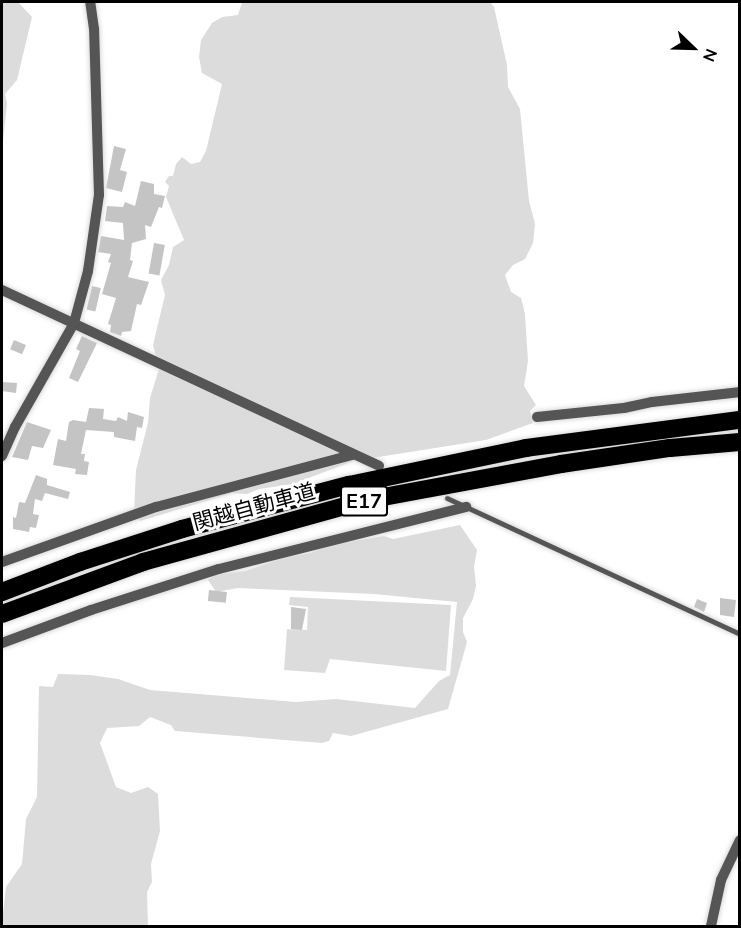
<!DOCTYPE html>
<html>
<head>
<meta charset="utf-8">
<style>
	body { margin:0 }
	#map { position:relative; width:741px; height:928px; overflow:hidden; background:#fff; font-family:"Nunito Sans","Noto Sans JP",sans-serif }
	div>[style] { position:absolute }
	.green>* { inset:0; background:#dcdcdc }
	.building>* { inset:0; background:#c4c4c4; transform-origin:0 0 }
	.roads { filter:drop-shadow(0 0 2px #dbdbdb) drop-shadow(0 0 2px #dbdbdb) }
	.lane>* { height:5px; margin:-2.5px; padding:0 2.5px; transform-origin:2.5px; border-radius:2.5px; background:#555 }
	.street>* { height:10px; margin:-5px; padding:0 5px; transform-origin:5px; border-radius:5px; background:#555 }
	.highway>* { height:18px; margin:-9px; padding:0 9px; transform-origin:9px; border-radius:9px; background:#000 }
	span { translate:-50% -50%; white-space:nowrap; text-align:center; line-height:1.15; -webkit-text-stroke:6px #fff; paint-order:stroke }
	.shield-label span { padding:2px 4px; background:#fff; border:2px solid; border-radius:4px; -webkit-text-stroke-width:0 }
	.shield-label { font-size:20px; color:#000; font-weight:700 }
	.street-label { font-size:21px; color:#000 }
	.frame { position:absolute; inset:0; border:3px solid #000; pointer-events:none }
	.north { position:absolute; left:663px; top:18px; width:60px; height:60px; -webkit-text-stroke:4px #fff; paint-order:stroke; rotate:113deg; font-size:16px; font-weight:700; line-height:24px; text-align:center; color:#000 }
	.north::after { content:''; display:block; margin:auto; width:21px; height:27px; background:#000; clip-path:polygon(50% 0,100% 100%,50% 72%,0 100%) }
</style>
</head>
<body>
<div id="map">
	<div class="green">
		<div style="clip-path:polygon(2px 2px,18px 2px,32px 17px,17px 80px,5px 94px,7px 103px,2px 151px)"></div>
		<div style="clip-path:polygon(242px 2px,490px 2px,494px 7px,507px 65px,508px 87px,520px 109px,529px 201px,535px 224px,533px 243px,525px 259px,513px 265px,505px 275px,511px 292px,521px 298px,525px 314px,528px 361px,524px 386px,536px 405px,530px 411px,533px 423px,486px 440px,353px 461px,293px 484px,259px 489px,247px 494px,232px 493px,140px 521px,134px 512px,136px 470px,148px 423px,150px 398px,159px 369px,153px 345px,165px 295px,161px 280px,169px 265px,173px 247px,184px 240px,166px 197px,169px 186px,165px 182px,169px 176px,173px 176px,176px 164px,182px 157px,191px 164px,200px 162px,206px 151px,222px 84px,202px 73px,199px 57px,201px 40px,212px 23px,222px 17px,238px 15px)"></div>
		<div style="clip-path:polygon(460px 525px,477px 550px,474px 567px,476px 586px,473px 599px,463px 618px,463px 632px,467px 642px,448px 709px,351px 736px,333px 733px,329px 741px,322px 743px,175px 731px,171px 725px,150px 717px,139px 726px,107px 728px,100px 743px,116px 787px,131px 793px,148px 787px,158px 794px,160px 831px,151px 864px,152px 882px,147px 892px,148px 926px,4px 926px,2px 922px,6px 887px,22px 864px,26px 819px,37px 797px,39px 686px,53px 687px,58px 674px,90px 675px,118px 679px,150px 690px,296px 702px,336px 699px,415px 708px,439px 681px,450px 675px,457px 602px,374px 594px,238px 588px,216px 592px,208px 580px,214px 575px,245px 571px,287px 557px,311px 553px,329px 545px,384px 536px,393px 539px)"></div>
		<div style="clip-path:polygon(290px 597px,451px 605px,446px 671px,330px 659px,325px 673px,284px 670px,287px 629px,307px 630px,308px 607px,289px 605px)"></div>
	</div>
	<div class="building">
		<div style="clip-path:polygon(114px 146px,126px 149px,120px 170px,127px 172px,122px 192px,106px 188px)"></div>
		<div style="clip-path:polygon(141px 181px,154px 184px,154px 194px,165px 196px,162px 208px,159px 207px,151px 227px,145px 225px,146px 239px,132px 243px,130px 260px,133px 261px,128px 277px,149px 282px,141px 305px,137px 304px,131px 331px,122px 332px,121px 336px,110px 332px,111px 325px,108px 324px,116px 298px,102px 294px,111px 263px,108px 262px,111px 254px,98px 252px,101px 236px,124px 240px,123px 223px,105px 221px,107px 206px,123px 207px,125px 202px,135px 206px)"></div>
		<div style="left:154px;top:243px;width:11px;height:31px;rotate:10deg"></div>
		<div style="left:92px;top:286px;width:9px;height:24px;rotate:13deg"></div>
		<div style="clip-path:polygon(82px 336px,97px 343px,78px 382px,69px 378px,80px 351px,76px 349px)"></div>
		<div style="left:14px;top:340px;width:13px;height:10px;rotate:23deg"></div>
		<div style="clip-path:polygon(2px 382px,17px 383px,16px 393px,2px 391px)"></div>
		<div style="clip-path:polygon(89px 408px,104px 409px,103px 419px,116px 421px,118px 417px,127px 421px,128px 412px,144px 417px,142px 428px,137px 427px,135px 441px,114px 437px,114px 432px,86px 430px,81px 454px,85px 454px,84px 461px,89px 462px,87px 475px,75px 474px,76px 469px,53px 465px,58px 439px,66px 441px,69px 422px,73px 420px,86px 422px)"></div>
		<div style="clip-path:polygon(27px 422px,51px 430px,43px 448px,32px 446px,28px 460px,12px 457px)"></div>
		<div style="clip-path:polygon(36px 475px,47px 479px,47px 485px,70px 492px,68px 499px,45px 493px,42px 501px,35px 499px,33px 514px,39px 515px,36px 528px,30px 527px,29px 532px,13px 529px,13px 517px,16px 518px,19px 502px,25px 503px)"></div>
		<div style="left:209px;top:590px;width:18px;height:11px;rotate:6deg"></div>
		<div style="clip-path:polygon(720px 598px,736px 600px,734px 617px,720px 615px)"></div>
		<div style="clip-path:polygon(697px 599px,707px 603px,704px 612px,694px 607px)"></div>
		<div style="clip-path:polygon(291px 607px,306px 609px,302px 630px,291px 629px)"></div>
	</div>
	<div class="roads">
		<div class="lane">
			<div style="left:447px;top:498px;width:323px;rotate:24.9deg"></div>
		</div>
		<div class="street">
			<div style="left:2px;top:290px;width:416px;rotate:25deg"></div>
			<div style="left:537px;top:417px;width:87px;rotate:-5.9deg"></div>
			<div style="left:624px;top:408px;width:29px;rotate:-12deg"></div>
			<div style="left:652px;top:402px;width:89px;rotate:-6.5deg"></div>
			<div style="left:2px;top:456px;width:32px;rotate:-66deg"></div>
			<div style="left:15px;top:427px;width:120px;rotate:-60.4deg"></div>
			<div style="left:74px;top:323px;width:54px;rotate:-74.9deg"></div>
			<div style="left:88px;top:271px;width:77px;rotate:-81.8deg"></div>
			<div style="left:99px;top:195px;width:166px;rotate:-91.7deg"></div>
			<div style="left:94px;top:29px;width:27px;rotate:-98deg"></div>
			<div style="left:2px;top:562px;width:164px;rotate:-19.7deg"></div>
			<div style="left:156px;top:507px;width:203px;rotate:-14.9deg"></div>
			<div style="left:2px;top:643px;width:95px;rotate:-20.3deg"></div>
			<div style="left:91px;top:610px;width:134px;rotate:-17.8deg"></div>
			<div style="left:219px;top:569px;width:255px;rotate:-14.1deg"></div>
			<div style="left:711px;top:926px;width:47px;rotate:-77.7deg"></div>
			<div style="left:721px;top:880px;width:44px;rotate:-64.6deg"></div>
		</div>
		<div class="highway">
			<div style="left:2px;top:592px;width:84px;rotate:-21deg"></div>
			<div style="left:80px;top:562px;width:107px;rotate:-17.9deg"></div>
			<div style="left:182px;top:529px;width:173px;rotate:-14.8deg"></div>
			<div style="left:349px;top:485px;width:181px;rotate:-11.8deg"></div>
			<div style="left:526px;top:448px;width:216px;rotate:-7.5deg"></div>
			<div style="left:2px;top:614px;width:150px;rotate:-20.2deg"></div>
			<div style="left:143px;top:562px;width:232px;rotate:-15.5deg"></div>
			<div style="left:367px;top:500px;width:197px;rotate:-10.5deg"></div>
			<div style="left:561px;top:464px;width:110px;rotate:-8.4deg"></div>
			<div style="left:670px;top:448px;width:70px;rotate:-4.9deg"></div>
		</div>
	</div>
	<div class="shield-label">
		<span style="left:364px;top:501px">E17</span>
	</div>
	<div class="street-label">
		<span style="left:254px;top:507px;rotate:-15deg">関越自動車道</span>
	</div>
	<div class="frame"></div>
	<div class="north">N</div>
</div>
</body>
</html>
